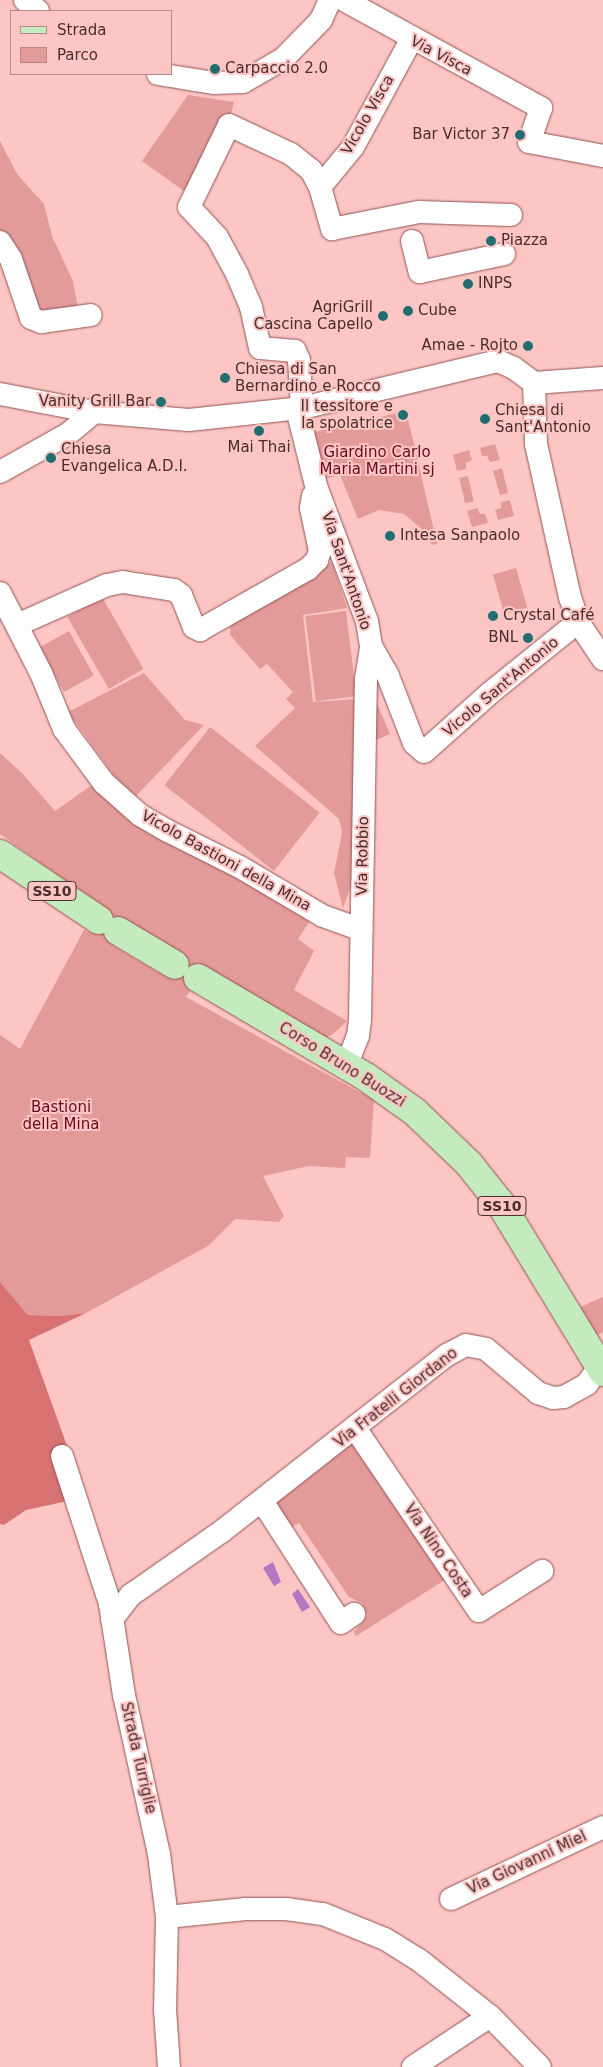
<!DOCTYPE html>
<html>
<head>
<meta charset="utf-8">
<style>
	body { margin:0 }
	#map { position:relative; width:603px; height:2067px; overflow:hidden; background:#fdc6c4; font-family:"DejaVu Sans",sans-serif }
	div>[style] { position:absolute }
	.green>* { inset:0; background:#e39b99; transform-origin:0 0 }
	.forest>* { inset:0; background:#d87272 }
	.water>* { inset:0; background:#b677c2 }
	.roads { filter:drop-shadow(0 0 1px #905554) drop-shadow(0 0 1px #905554) }
	.minor>* { height:22px; margin:-11px; padding:0 11px; transform-origin:11px; border-radius:11px; background:#fff }
	.major>* { height:28px; margin:-14px; padding:0 14px; transform-origin:14px; border-radius:14px; background:#c4ebbe }
	.dots>* { width:14px; height:14px; translate:-50% -50%; box-sizing:border-box; border:2px solid #fdc6c4; border-radius:50% }
	span { translate:-50% -50%; white-space:nowrap; text-align:center; line-height:1.15; -webkit-text-stroke:4px #fdc6c4; paint-order:stroke }
	.shield-label span { padding:1px 4px; background:#fdc6c4; border:1px solid; border-radius:4px; -webkit-text-stroke-width:0 }
	.shield-label { font-size:14px; color:#482d2c; font-weight:700 }
	.street-label { font-size:15px; color:#482d2c }
	.poi-label { font-size:15px; color:#482d2c }
	.left { translate:0 -50%; text-align:left }
	.right { translate:-100% -50%; text-align:right }
	.park-label { font-size:15px; color:#690917 }
	.legend { position:absolute; left:10px; top:10px; width:162px; height:65px; box-sizing:border-box; background:#fdc6c4; border:1px solid #b58987; margin:0; padding:6px 9px; list-style:none; font-size:15px; color:#482d2c }
	.legend li { display:flex; align-items:center; gap:10px; height:25px }
	.legend b { width:25px; border:1px solid #b58987 }
</style>
</head>
<body>
<div id="map">
	<div class="green">
		<div style="clip-path:polygon(188px 95px,234px 102px,228px 125px,184px 191px,142px 161px)"></div>
		<div style="clip-path:polygon(0 141px,17px 174px,44px 204px,52px 236px,73px 281px,79px 313px,34px 315px,0 236px)"></div>
		<div style="clip-path:polygon(406px 411px,413px 440px,437px 544px,432px 545px,424px 531px,404px 514px,379px 510px,358px 519px,340px 475px,324px 479px,310px 433px)"></div>
		<div style="clip-path:polygon(495px 444px,500px 460px,490px 462px,487px 456px,482px 456px,480px 448px)"></div>
		<div style="clip-path:polygon(469px 450px,472px 460px,466px 463px,466px 469px,457px 471px,453px 455px)"></div>
		<div style="clip-path:polygon(502px 468px,508px 493px,500px 495px,493px 471px)"></div>
		<div style="left:468px;top:476px;width:26px;height:9px;rotate:77deg"></div>
		<div style="clip-path:polygon(510px 500px,514px 516px,498px 520px,495px 510px,501px 508px,501px 502px)"></div>
		<div style="clip-path:polygon(477px 508px,480px 514px,485px 514px,488px 523px,472px 527px,467px 511px)"></div>
		<div style="clip-path:polygon(332px 562px,347px 608px,303px 615px,313px 702px,357px 699px,351px 886px,343px 908px,334px 873px,342px 832px,339px 819px,255px 746px,295px 708px,286px 699px,293px 692px,267px 664px,260px 669px,230px 635px,231px 621px,315px 569px)"></div>
		<div style="left:516px;top:568px;width:41px;height:24px;rotate:74deg"></div>
		<div style="left:102px;top:597px;width:83px;height:40px;rotate:60deg"></div>
		<div style="left:346px;top:611px;width:86px;height:41px;rotate:83deg"></div>
		<div style="left:69px;top:631px;width:51px;height:34px;rotate:61deg"></div>
		<div style="clip-path:polygon(144px 673px,185px 720px,204px 725px,132px 800px,68px 712px)"></div>
		<div style="clip-path:polygon(376px 701px,390px 734px,374px 741px)"></div>
		<div style="left:210px;top:727px;width:139px;height:74px;rotate:38deg"></div>
		<div style="clip-path:polygon(evenodd,0 753px,22px 773px,55px 811px,92px 785px,312px 918px,298px 939px,314px 951px,294px 990px,347px 1021px,332px 1035px,323px 1038px,205px 969px,186px 997px,374px 1100px,370px 1158px,346px 1157px,345px 1168px,309px 1166px,263px 1176px,284px 1216px,279px 1222px,235px 1219px,208px 1246px,86px 1313px,61px 1316px,28px 1315px,0 1282px,0 1035px,20px 1049px,84px 930px,93px 934px,107px 910px,0 834px,0 753px,126px 922px,182px 955px,168px 978px,113px 946px,126px 922px)"></div>
		<div style="clip-path:polygon(603px 1297px,603px 1332px,597px 1336px,578px 1308px)"></div>
		<div style="clip-path:polygon(347px 1443px,355px 1444px,448px 1578px,356px 1636px,354px 1632px,367px 1616px,362px 1603px,349px 1597px,299px 1523px,287px 1530px,270px 1504px)"></div>
	</div>
	<div class="forest">
		<div style="clip-path:polygon(0 1282px,28px 1315px,61px 1316px,86px 1313px,29px 1340px,76px 1471px,77px 1499px,26px 1510px,4px 1525px,0 1524px)"></div>
	</div>
	<div class="water">
		<div style="clip-path:polygon(273px 1562px,281px 1582px,274px 1586px,263px 1568px)"></div>
		<div style="clip-path:polygon(298px 1589px,310px 1607px,302px 1612px,292px 1594px)"></div>
	</div>
	<div class="roads">
		<div class="minor">
			<div style="left:25px;top:0;width:17px;rotate:40deg"></div>
			<div style="left:344px;top:0;width:225px;rotate:28.7deg"></div>
			<div style="left:541px;top:108px;width:36px;rotate:109deg"></div>
			<div style="left:529px;top:142px;width:75px;rotate:10.7deg"></div>
			<div style="left:158px;top:74px;width:57px;rotate:9.1deg"></div>
			<div style="left:214px;top:83px;width:29px;rotate:-2deg"></div>
			<div style="left:243px;top:82px;width:46px;rotate:-29.9deg"></div>
			<div style="left:283px;top:59px;width:54px;rotate:-45.7deg"></div>
			<div style="left:321px;top:20px;width:22px;rotate:-66deg"></div>
			<div style="left:320px;top:187px;width:52px;rotate:-50.5deg"></div>
			<div style="left:353px;top:147px;width:122px;rotate:-61.5deg"></div>
			<div style="left:412px;top:241px;width:32px;rotate:76deg"></div>
			<div style="left:420px;top:272px;width:86px;rotate:-12.1deg"></div>
			<div style="left:0;top:242px;width:20px;rotate:57deg"></div>
			<div style="left:11px;top:259px;width:62px;rotate:71.3deg"></div>
			<div style="left:31px;top:318px;width:11px;rotate:22deg"></div>
			<div style="left:41px;top:322px;width:50px;rotate:-8deg"></div>
			<div style="left:534px;top:383px;width:61px;rotate:88.1deg"></div>
			<div style="left:536px;top:444px;width:157px;rotate:77.5deg"></div>
			<div style="left:570px;top:597px;width:26px;rotate:72deg"></div>
			<div style="left:578px;top:622px;width:45px;rotate:56deg"></div>
			<div style="left:534px;top:383px;width:69px;rotate:-4.1deg"></div>
			<div style="left:0;top:394px;width:96px;rotate:10.8deg"></div>
			<div style="left:94px;top:412px;width:95px;rotate:4.8deg"></div>
			<div style="left:189px;top:420px;width:114px;rotate:-6.1deg"></div>
			<div style="left:302px;top:408px;width:202px;rotate:-13.5deg"></div>
			<div style="left:498px;top:361px;width:17px;rotate:24deg"></div>
			<div style="left:514px;top:368px;width:25px;rotate:37deg"></div>
			<div style="left:302px;top:408px;width:48px;rotate:-93.6deg"></div>
			<div style="left:299px;top:360px;width:10px;rotate:-114deg"></div>
			<div style="left:295px;top:351px;width:35px;rotate:-175deg"></div>
			<div style="left:260px;top:348px;width:42px;rotate:-102.4deg"></div>
			<div style="left:251px;top:307px;width:36px;rotate:-113deg"></div>
			<div style="left:237px;top:274px;width:42px;rotate:-118.4deg"></div>
			<div style="left:217px;top:237px;width:41px;rotate:-133deg"></div>
			<div style="left:189px;top:207px;width:91px;rotate:-64deg"></div>
			<div style="left:229px;top:125px;width:68px;rotate:25.1deg"></div>
			<div style="left:291px;top:154px;width:26px;rotate:39deg"></div>
			<div style="left:311px;top:170px;width:19px;rotate:62deg"></div>
			<div style="left:320px;top:187px;width:44px;rotate:74.1deg"></div>
			<div style="left:332px;top:229px;width:89px;rotate:-11.1deg"></div>
			<div style="left:419px;top:212px;width:92px;rotate:1.9deg"></div>
			<div style="left:297px;top:409px;width:82px;rotate:76deg"></div>
			<div style="left:317px;top:489px;width:141px;rotate:69.3deg"></div>
			<div style="left:367px;top:621px;width:25px;rotate:81deg"></div>
			<div style="left:371px;top:646px;width:34px;rotate:60deg"></div>
			<div style="left:388px;top:676px;width:72px;rotate:68.8deg"></div>
			<div style="left:414px;top:743px;width:13px;rotate:42deg"></div>
			<div style="left:424px;top:752px;width:89px;rotate:-41.8deg"></div>
			<div style="left:490px;top:693px;width:113px;rotate:-38.9deg"></div>
			<div style="left:0;top:472px;width:78px;rotate:-29.2deg"></div>
			<div style="left:68px;top:434px;width:34px;rotate:-40deg"></div>
			<div style="left:0;top:593px;width:90px;rotate:62.9deg"></div>
			<div style="left:41px;top:673px;width:61px;rotate:67.7deg"></div>
			<div style="left:64px;top:729px;width:67px;rotate:53.5deg"></div>
			<div style="left:104px;top:783px;width:48px;rotate:41.6deg"></div>
			<div style="left:140px;top:815px;width:32px;rotate:30deg"></div>
			<div style="left:168px;top:831px;width:80px;rotate:26.6deg"></div>
			<div style="left:240px;top:867px;width:96px;rotate:30.6deg"></div>
			<div style="left:323px;top:916px;width:41px;rotate:19.7deg"></div>
			<div style="left:17px;top:625px;width:98px;rotate:-24deg"></div>
			<div style="left:107px;top:585px;width:16px;rotate:-11deg"></div>
			<div style="left:123px;top:582px;width:52px;rotate:8.9deg"></div>
			<div style="left:174px;top:590px;width:9px;rotate:36deg"></div>
			<div style="left:181px;top:595px;width:35px;rotate:68deg"></div>
			<div style="left:194px;top:627px;width:7px;rotate:27deg"></div>
			<div style="left:200px;top:630px;width:124px;rotate:-29.5deg"></div>
			<div style="left:308px;top:569px;width:13px;rotate:-45deg"></div>
			<div style="left:317px;top:560px;width:9px;rotate:-72deg"></div>
			<div style="left:320px;top:551px;width:44px;rotate:-101.8deg"></div>
			<div style="left:311px;top:508px;width:12px;rotate:-81deg"></div>
			<div style="left:347px;top:1064px;width:30px;rotate:-69deg"></div>
			<div style="left:358px;top:1036px;width:17px;rotate:-83deg"></div>
			<div style="left:360px;top:1019px;width:340px;rotate:-89deg"></div>
			<div style="left:366px;top:679px;width:33px;rotate:-81deg"></div>
			<div style="left:355px;top:1428px;width:221px;rotate:55.9deg"></div>
			<div style="left:479px;top:1611px;width:75px;rotate:-32.4deg"></div>
			<div style="left:62px;top:1456px;width:156px;rotate:72deg"></div>
			<div style="left:110px;top:1604px;width:92px;rotate:81.3deg"></div>
			<div style="left:124px;top:1695px;width:163px;rotate:77.6deg"></div>
			<div style="left:159px;top:1854px;width:64px;rotate:82.8deg"></div>
			<div style="left:167px;top:1917px;width:92px;rotate:91.2deg"></div>
			<div style="left:165px;top:2009px;width:58px;rotate:86.1deg"></div>
			<div style="left:262px;top:1501px;width:145px;rotate:57.1deg"></div>
			<div style="left:341px;top:1623px;width:16px;rotate:-35deg"></div>
			<div style="left:112px;top:1619px;width:31px;rotate:-52deg"></div>
			<div style="left:131px;top:1595px;width:110px;rotate:-35deg"></div>
			<div style="left:221px;top:1532px;width:287px;rotate:-38.1deg"></div>
			<div style="left:447px;top:1355px;width:21px;rotate:-28deg"></div>
			<div style="left:466px;top:1345px;width:20px;rotate:11deg"></div>
			<div style="left:486px;top:1349px;width:68px;rotate:40.2deg"></div>
			<div style="left:538px;top:1393px;width:16px;rotate:18deg"></div>
			<div style="left:553px;top:1398px;width:11px;rotate:-5deg"></div>
			<div style="left:564px;top:1397px;width:26px;rotate:-29deg"></div>
			<div style="left:587px;top:1384px;width:27px;rotate:-54deg"></div>
			<div style="left:451px;top:1899px;width:168px;rotate:-25.3deg"></div>
			<div style="left:167px;top:1917px;width:79px;rotate:-5.8deg"></div>
			<div style="left:246px;top:1909px;width:40px"></div>
			<div style="left:286px;top:1909px;width:37px;rotate:8deg"></div>
			<div style="left:323px;top:1914px;width:67px;rotate:22deg"></div>
			<div style="left:385px;top:1939px;width:40px;rotate:32deg"></div>
			<div style="left:419px;top:1960px;width:90px;rotate:38.3deg"></div>
			<div style="left:490px;top:2016px;width:71px;rotate:45.6deg"></div>
			<div style="left:413px;top:2067px;width:92px;rotate:-33.5deg"></div>
		</div>
		<div class="major">
			<div style="left:0;top:854px;width:119px;rotate:33.7deg"></div>
			<div style="left:118px;top:931px;width:66px;rotate:30.8deg"></div>
			<div style="left:198px;top:978px;width:195px;rotate:30.5deg"></div>
			<div style="left:366px;top:1077px;width:60px;rotate:35.5deg"></div>
			<div style="left:415px;top:1112px;width:75px;rotate:43.9deg"></div>
			<div style="left:469px;top:1164px;width:50px;rotate:51.5deg"></div>
			<div style="left:500px;top:1203px;width:198px;rotate:58.6deg"></div>
		</div>
	</div>
	<div class="dots">
		<div style="left:215px;top:69px;background:#226d72"></div>
		<div style="left:520px;top:135px;background:#226d72"></div>
		<div style="left:491px;top:241px;background:#226d72"></div>
		<div style="left:468px;top:284px;background:#226d72"></div>
		<div style="left:408px;top:311px;background:#226d72"></div>
		<div style="left:383px;top:316px;background:#226d72"></div>
		<div style="left:528px;top:346px;background:#226d72"></div>
		<div style="left:225px;top:378px;background:#226d72"></div>
		<div style="left:161px;top:402px;background:#226d72"></div>
		<div style="left:403px;top:415px;background:#226d72"></div>
		<div style="left:485px;top:419px;background:#226d72"></div>
		<div style="left:259px;top:431px;background:#226d72"></div>
		<div style="left:51px;top:458px;background:#226d72"></div>
		<div style="left:390px;top:536px;background:#226d72"></div>
		<div style="left:493px;top:616px;background:#226d72"></div>
		<div style="left:528px;top:638px;background:#226d72"></div>
	</div>
	<div class="shield-label">
		<span style="left:52px;top:891px">SS10</span>
		<span style="left:502px;top:1206px">SS10</span>
	</div>
	<div class="street-label">
		<span style="left:441px;top:56px;rotate:28deg">Via Visca</span>
		<span style="left:368px;top:115px;rotate:-60deg">Vicolo Visca</span>
		<span style="left:346px;top:571px;rotate:71deg">Via Sant'Antonio</span>
		<span style="left:501px;top:687px;rotate:-40deg">Vicolo Sant'Antonio</span>
		<span style="left:363px;top:856px;rotate:-89deg">Via Robbio</span>
		<span style="left:226px;top:861px;rotate:29deg">Vicolo Bastioni della Mina</span>
		<span style="left:342px;top:1065px;rotate:32deg">Corso Bruno Buozzi</span>
		<span style="left:396px;top:1398px;rotate:-38deg">Via Fratelli Giordano</span>
		<span style="left:438px;top:1551px;rotate:56deg">Via Nino Costa</span>
		<span style="left:138px;top:1758px;rotate:77deg">Strada Turriglie</span>
		<span style="left:527px;top:1863px;rotate:-25deg">Via Giovanni Miel</span>
	</div>
	<div class="poi-label">
		<span class="left" style="left:225px;top:69px">Carpaccio 2.0</span>
		<span class="right" style="left:510px;top:135px">Bar Victor 37</span>
		<span class="left" style="left:501px;top:241px">Piazza</span>
		<span class="left" style="left:478px;top:284px">INPS</span>
		<span class="right" style="left:373px;top:316px">AgriGrill<br>Cascina Capello</span>
		<span class="left" style="left:418px;top:311px">Cube</span>
		<span class="right" style="left:518px;top:346px">Amae - Rojto</span>
		<span class="left" style="left:235px;top:378px">Chiesa di San<br>Bernardino e Rocco</span>
		<span class="right" style="left:151px;top:402px">Vanity Grill Bar</span>
		<span class="right" style="left:393px;top:415px">Il tessitore e<br>la spolatrice</span>
		<span class="left" style="left:495px;top:419px">Chiesa di<br>Sant'Antonio</span>
		<span style="left:259px;top:448px">Mai Thai</span>
		<span class="left" style="left:61px;top:458px">Chiesa<br>Evangelica A.D.I.</span>
		<span class="left" style="left:400px;top:536px">Intesa Sanpaolo</span>
		<span class="left" style="left:503px;top:616px">Crystal Café</span>
		<span class="right" style="left:518px;top:638px">BNL</span>
	</div>
	<div class="park-label">
		<span style="left:377px;top:461px">Giardino Carlo<br>Maria Martini sj</span>
		<span style="left:61px;top:1116px">Bastioni<br>della Mina</span>
	</div>
	<ul class="legend">
	<li><b style="height:6px;background:#c4ebbe"></b>Strada</li>
	<li><b style="height:14px;background:#e39b99"></b>Parco</li>
	</ul>
</div>
</body>
</html>
